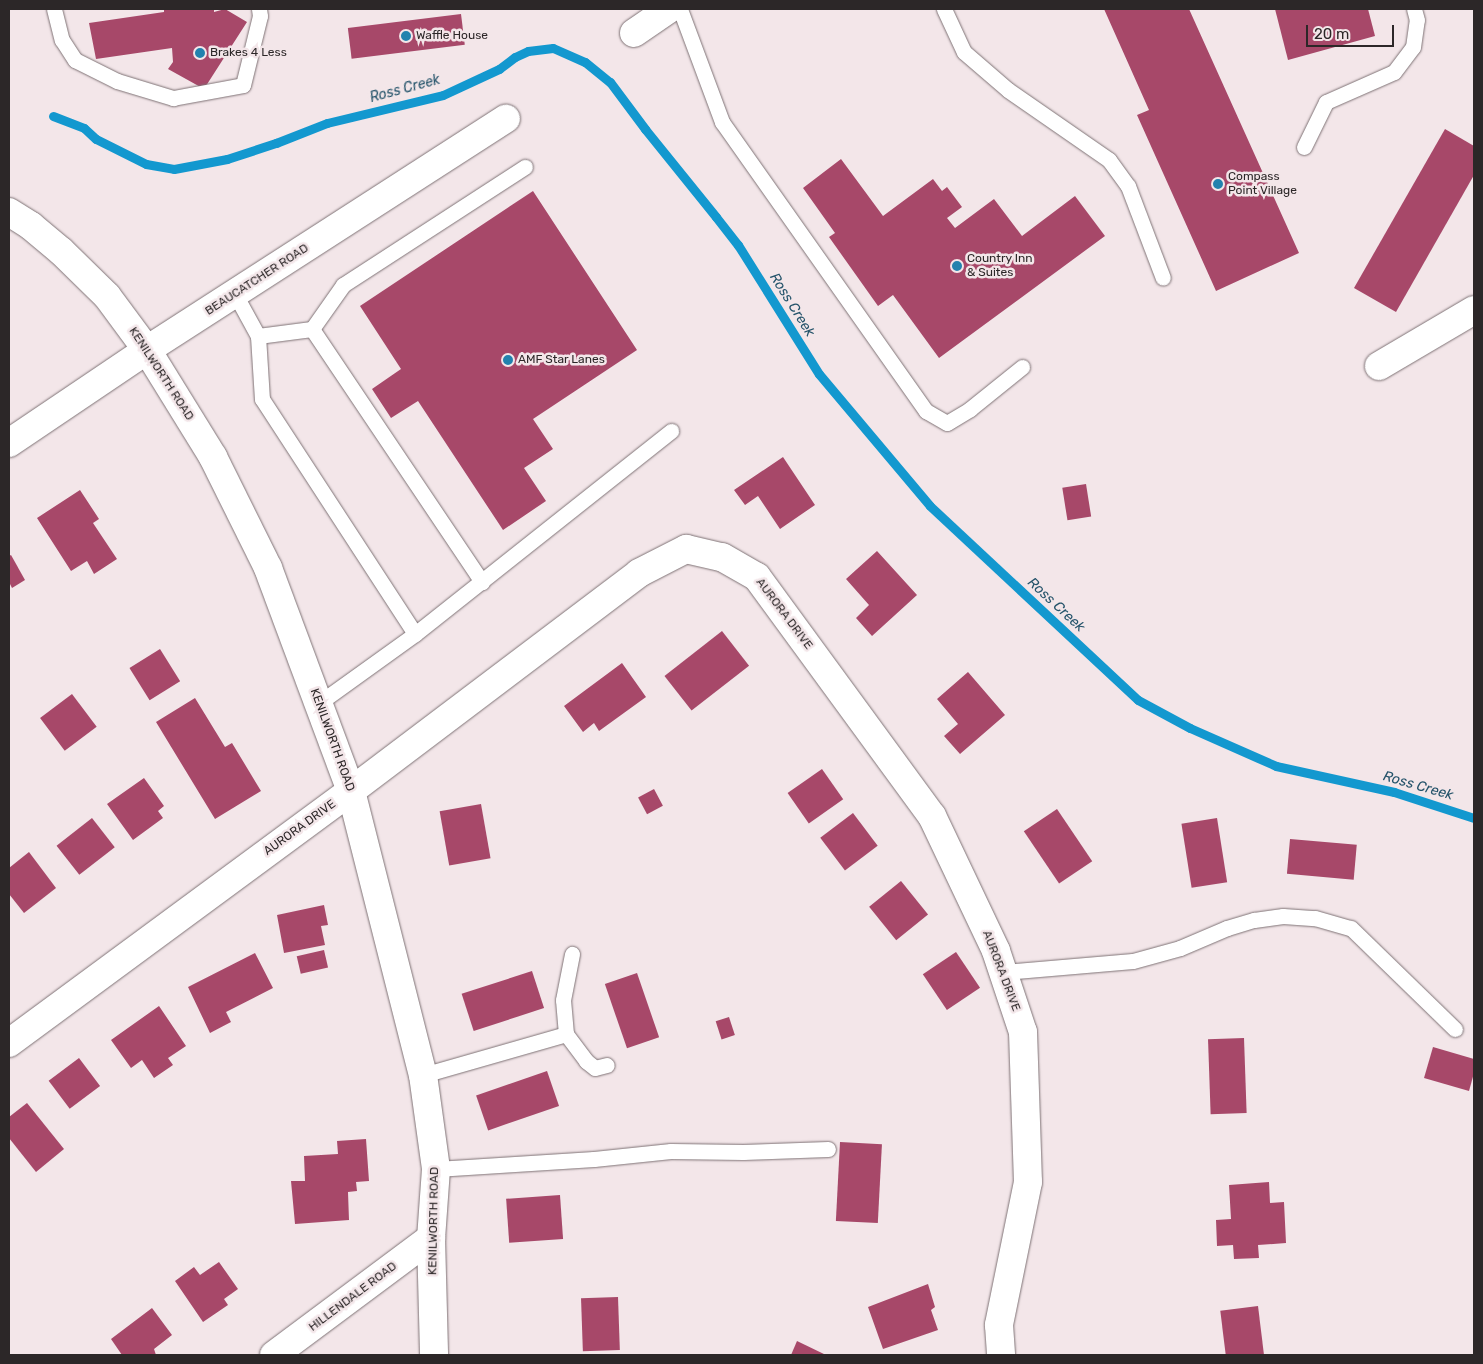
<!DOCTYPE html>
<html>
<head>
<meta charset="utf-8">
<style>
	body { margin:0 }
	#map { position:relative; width:1483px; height:1364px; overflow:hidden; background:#f3e6e9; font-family:Rubik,sans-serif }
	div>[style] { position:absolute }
	.stream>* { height:9px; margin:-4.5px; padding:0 4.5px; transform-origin:4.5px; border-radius:4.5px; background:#1398cf }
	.building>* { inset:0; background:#a74869; transform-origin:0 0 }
	.roads { filter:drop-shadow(0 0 1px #7e7275) drop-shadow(0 0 1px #7e7275) }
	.service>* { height:15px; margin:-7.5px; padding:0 7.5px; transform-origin:7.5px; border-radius:7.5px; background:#fff }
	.minor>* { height:28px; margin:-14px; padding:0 14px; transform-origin:14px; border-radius:14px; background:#fff }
	.tertiary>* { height:28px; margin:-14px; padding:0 14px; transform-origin:14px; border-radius:14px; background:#fff }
	.dots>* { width:14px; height:14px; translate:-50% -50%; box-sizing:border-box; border:2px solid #f3e6e9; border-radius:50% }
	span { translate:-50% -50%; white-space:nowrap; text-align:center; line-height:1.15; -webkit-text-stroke:5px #f3e6e9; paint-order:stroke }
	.poi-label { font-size:12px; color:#2c2728 }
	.left { translate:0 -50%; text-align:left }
	.street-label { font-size:12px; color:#2c2728 }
	.water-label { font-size:14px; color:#24536a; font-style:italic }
	.frame { position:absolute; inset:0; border:10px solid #2c2728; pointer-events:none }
	.scale { position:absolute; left:1306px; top:25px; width:88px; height:22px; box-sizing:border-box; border:2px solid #2c2728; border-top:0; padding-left:6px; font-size:15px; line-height:18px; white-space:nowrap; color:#2c2728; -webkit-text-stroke:4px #f3e6e9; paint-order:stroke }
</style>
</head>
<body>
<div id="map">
	<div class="stream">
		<div style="left:53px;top:116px;width:33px;rotate:21deg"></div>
		<div style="left:84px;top:128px;width:16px;rotate:43deg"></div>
		<div style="left:96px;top:139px;width:56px;rotate:26.6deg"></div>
		<div style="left:146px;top:164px;width:28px;rotate:10deg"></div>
		<div style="left:174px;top:169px;width:54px;rotate:-10.7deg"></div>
		<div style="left:227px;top:159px;width:52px;rotate:-18.1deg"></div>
		<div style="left:276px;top:143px;width:55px;rotate:-21.4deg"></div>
		<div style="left:327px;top:123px;width:119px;rotate:-13.6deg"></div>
		<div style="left:443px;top:95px;width:62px;rotate:-24.9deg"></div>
		<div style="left:499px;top:69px;width:20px;rotate:-37deg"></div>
		<div style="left:515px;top:57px;width:14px;rotate:-25deg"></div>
		<div style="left:528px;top:51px;width:25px;rotate:-7deg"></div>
		<div style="left:553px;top:48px;width:35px;rotate:24deg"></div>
		<div style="left:585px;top:62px;width:32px;rotate:39deg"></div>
		<div style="left:610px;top:82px;width:59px;rotate:53.3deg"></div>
		<div style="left:645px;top:129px;width:113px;rotate:51.1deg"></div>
		<div style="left:716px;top:217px;width:36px;rotate:52deg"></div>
		<div style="left:738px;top:245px;width:152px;rotate:57.9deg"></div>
		<div style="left:819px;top:374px;width:172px;rotate:49.9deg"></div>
		<div style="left:930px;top:506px;width:284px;rotate:43deg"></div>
		<div style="left:1138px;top:700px;width:59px;rotate:28.3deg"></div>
		<div style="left:1190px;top:728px;width:94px;rotate:23.8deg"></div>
		<div style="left:1276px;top:766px;width:121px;rotate:12.4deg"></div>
		<div style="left:1394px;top:792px;width:84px;rotate:18deg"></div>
	</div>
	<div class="building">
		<div style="clip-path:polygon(164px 9px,214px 9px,214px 12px,225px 9px,247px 22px,204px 89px,168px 69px,173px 62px,172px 48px,96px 59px,89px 23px,164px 12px)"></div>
		<div style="clip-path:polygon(1104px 9px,1189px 9px,1299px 253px,1216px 291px,1137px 115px,1149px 110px)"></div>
		<div style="clip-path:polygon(1275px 9px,1368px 9px,1375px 36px,1288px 60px)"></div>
		<div style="left:461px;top:14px;width:31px;height:114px;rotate:83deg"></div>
		<div style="clip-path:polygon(1445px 129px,1474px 146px,1474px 175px,1396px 312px,1354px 288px)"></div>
		<div style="clip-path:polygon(841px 159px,883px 216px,933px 179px,942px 191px,947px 187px,962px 207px,947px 218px,955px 228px,994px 199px,1022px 236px,1075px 196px,1105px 236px,939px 358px,893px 295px,878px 306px,829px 237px,835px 233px,803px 188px)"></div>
		<div style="clip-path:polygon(533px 191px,637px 350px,533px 419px,553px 449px,524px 468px,546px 501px,503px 530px,418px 401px,391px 418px,372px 389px,401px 369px,360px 306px)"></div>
		<div style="clip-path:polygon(783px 457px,815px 505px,780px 529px,758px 496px,745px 505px,734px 490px)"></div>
		<div style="left:1086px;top:484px;width:33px;height:24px;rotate:81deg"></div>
		<div style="clip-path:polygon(80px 490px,99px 519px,93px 523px,117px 559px,94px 574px,87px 561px,71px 571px,37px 518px)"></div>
		<div style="clip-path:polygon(877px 551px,917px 595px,872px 636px,856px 618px,869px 605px,846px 579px)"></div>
		<div style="clip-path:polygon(11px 555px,25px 580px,12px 588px,9px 582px,9px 556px)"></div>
		<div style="left:722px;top:631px;width:44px;height:73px;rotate:52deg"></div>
		<div style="left:160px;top:649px;width:38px;height:36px;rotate:58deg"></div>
		<div style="clip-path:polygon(622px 663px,646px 697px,599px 731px,594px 723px,583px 732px,564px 706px)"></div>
		<div style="clip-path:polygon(968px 672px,1005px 715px,960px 754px,944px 736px,958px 724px,937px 699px)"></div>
		<div style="left:72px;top:694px;width:41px;height:40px;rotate:53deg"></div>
		<div style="clip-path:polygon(195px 698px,225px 747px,232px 743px,261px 791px,215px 819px,156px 722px)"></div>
		<div style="left:822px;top:769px;width:37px;height:42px;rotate:55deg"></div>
		<div style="clip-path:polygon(144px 778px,164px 806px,158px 811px,163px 818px,133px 840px,107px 804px)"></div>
		<div style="left:654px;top:789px;width:19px;height:18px;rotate:62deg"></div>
		<div style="left:481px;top:804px;width:55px;height:42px;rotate:80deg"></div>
		<div style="left:1057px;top:809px;width:63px;height:40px;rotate:56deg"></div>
		<div style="left:853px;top:813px;width:41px;height:41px;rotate:53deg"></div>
		<div style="left:92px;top:818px;width:37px;height:45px;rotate:52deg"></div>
		<div style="left:1217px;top:818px;width:65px;height:36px;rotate:81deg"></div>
		<div style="left:1290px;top:839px;width:67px;height:35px;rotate:5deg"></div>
		<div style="clip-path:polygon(29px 852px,56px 888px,24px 913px,9px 894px,9px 868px)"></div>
		<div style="left:901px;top:881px;width:43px;height:41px;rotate:51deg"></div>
		<div style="clip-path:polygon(324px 905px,328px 925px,321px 926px,325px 945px,284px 953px,277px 915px)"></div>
		<div style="left:324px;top:950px;width:18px;height:28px;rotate:77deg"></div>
		<div style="left:956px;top:952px;width:43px;height:40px;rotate:56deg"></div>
		<div style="clip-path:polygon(255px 953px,273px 988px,226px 1012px,231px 1022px,210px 1033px,188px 987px)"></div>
		<div style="left:532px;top:971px;width:39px;height:74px;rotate:72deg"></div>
		<div style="left:637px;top:973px;width:68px;height:34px;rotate:71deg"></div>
		<div style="clip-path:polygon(159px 1006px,186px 1046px,168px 1058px,173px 1065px,154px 1078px,142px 1060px,131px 1068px,111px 1040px)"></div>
		<div style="left:729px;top:1017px;width:19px;height:14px;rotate:72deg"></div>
		<div style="left:1244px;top:1038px;width:75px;height:36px;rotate:88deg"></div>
		<div style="clip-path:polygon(1433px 1047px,1474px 1059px,1474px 1073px,1469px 1091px,1424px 1078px)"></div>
		<div style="left:79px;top:1058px;width:35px;height:38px;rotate:53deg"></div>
		<div style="left:547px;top:1071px;width:37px;height:75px;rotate:71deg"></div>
		<div style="clip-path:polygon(27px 1103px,64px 1149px,36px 1172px,9px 1138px,9px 1117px)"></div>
		<div style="clip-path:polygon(366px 1139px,369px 1181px,356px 1182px,357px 1191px,348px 1192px,349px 1220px,295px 1224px,291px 1181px,305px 1181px,304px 1156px,338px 1154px,337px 1141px)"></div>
		<div style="left:840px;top:1142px;width:42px;height:79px;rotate:3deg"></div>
		<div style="clip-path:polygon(1269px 1182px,1270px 1203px,1284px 1202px,1286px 1243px,1258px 1245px,1259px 1258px,1234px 1259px,1233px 1245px,1217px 1246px,1216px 1220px,1231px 1219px,1229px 1185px)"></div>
		<div style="left:560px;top:1195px;width:44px;height:54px;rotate:86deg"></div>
		<div style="clip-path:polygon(219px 1262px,238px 1289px,224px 1299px,228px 1305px,203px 1322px,175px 1281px,194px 1267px,200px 1275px)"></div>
		<div style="clip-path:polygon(928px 1284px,935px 1307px,931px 1310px,938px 1330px,883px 1349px,868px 1307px)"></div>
		<div style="left:618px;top:1297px;width:53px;height:37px;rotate:88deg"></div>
		<div style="left:1258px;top:1306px;width:49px;height:38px;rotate:83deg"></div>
		<div style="clip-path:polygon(152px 1308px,172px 1335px,154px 1349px,156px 1355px,122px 1355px,111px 1339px)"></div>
		<div style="clip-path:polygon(797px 1341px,826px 1355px,791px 1355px)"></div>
	</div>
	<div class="roads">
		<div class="service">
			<div style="left:54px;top:9px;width:32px;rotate:76deg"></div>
			<div style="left:62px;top:40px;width:24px;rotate:57deg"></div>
			<div style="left:75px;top:60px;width:47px;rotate:26.6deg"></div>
			<div style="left:117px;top:81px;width:59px;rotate:16.9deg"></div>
			<div style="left:173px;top:98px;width:71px;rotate:-10.5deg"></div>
			<div style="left:243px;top:85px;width:71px;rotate:-76.2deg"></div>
			<div style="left:260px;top:16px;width:7px;rotate:-98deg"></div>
			<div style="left:680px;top:9px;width:121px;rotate:69.6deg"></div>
			<div style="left:722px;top:122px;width:354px;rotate:54.8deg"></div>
			<div style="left:926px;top:411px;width:24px;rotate:30deg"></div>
			<div style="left:947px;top:423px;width:27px;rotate:-31deg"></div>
			<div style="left:970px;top:409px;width:67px;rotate:-38.9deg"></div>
			<div style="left:944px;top:9px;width:47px;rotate:65.1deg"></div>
			<div style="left:964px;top:52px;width:58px;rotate:40.8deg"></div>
			<div style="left:1008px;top:90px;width:123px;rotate:34.7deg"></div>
			<div style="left:1109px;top:160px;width:32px;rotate:54deg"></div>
			<div style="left:1128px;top:186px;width:98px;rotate:69.2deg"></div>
			<div style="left:1304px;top:147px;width:50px;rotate:-63.9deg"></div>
			<div style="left:1326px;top:102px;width:74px;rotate:-23.8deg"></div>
			<div style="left:1394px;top:72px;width:31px;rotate:-53deg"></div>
			<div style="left:1413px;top:47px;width:27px;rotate:-82deg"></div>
			<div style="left:1417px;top:20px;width:11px;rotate:-105deg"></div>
			<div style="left:235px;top:294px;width:48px;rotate:61.3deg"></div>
			<div style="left:258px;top:336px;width:63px;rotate:86.4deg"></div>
			<div style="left:262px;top:399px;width:280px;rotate:56.9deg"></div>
			<div style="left:415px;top:634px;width:118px;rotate:144.3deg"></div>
			<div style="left:312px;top:329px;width:54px;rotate:-54.8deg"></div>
			<div style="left:343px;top:285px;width:217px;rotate:-33deg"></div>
			<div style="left:258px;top:336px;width:54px;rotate:-7.4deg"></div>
			<div style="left:312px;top:329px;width:305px;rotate:56.1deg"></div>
			<div style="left:415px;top:634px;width:327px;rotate:-38.4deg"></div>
			<div style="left:1004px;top:972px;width:129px;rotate:-4.9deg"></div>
			<div style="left:1133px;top:961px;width:49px;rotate:-15.5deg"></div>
			<div style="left:1180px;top:948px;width:51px;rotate:-23.1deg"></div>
			<div style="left:1227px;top:928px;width:28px;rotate:-17deg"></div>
			<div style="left:1254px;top:920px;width:29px;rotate:-8deg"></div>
			<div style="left:1283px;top:916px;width:32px;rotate:4deg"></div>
			<div style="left:1315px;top:918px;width:37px;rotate:16deg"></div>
			<div style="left:1351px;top:928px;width:145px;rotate:44.2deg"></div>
			<div style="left:566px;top:1034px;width:34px;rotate:53deg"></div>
			<div style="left:586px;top:1061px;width:11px;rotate:38deg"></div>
			<div style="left:595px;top:1068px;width:12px;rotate:-14deg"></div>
			<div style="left:423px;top:1075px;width:149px;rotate:-16deg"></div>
			<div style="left:566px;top:1034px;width:34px;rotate:-95deg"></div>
			<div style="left:563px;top:1000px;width:47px;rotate:-78.9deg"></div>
			<div style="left:436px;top:1169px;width:158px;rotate:-3.6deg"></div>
			<div style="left:594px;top:1159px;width:77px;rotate:-5.9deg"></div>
			<div style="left:671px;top:1151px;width:72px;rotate:0.8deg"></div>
			<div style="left:743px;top:1152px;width:85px;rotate:-2deg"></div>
		</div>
		<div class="minor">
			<div style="left:634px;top:33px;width:42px;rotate:-34.4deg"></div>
			<div style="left:1379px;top:366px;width:110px;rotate:-30.5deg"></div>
			<div style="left:9px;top:443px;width:166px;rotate:-34deg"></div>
			<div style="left:147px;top:350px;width:427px;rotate:-32.8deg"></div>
			<div style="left:9px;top:1043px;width:425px;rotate:-36.4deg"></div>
			<div style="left:351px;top:791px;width:361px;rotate:-37.1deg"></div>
			<div style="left:639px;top:573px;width:53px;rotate:-27.1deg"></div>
			<div style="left:686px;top:549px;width:37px;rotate:13deg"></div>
			<div style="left:722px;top:557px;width:40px;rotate:29.7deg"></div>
			<div style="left:757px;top:577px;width:296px;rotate:53.8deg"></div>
			<div style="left:932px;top:816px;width:149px;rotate:64.6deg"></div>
			<div style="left:996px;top:951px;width:85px;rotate:71.6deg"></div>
			<div style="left:1023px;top:1032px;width:150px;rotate:88.1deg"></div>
			<div style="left:1028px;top:1182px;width:146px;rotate:101.5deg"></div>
			<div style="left:999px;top:1325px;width:30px;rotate:86deg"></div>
			<div style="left:274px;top:1355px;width:196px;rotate:-36.7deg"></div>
		</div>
		<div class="tertiary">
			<div style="left:9px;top:212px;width:26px;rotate:32deg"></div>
			<div style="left:31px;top:226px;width:39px;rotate:40deg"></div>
			<div style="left:61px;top:251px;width:64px;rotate:44.4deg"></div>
			<div style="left:107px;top:296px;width:67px;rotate:53.5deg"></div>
			<div style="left:147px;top:350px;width:126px;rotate:58.3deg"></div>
			<div style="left:213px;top:457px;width:124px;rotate:63.6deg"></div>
			<div style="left:268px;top:568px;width:238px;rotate:69.6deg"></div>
			<div style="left:351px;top:791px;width:293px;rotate:75.8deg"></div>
			<div style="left:423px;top:1075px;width:95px;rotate:82.1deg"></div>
			<div style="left:436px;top:1169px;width:69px;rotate:94.1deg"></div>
			<div style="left:431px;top:1238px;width:117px;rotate:88.5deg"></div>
		</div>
	</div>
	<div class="dots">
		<div style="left:406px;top:36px;background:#2282ae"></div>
		<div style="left:200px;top:53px;background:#2282ae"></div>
		<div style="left:1218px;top:184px;background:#2282ae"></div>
		<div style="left:957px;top:266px;background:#2282ae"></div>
		<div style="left:508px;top:360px;background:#2282ae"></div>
	</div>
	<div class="poi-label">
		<span class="left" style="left:416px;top:36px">Waffle House</span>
		<span class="left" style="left:210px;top:53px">Brakes 4 Less</span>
		<span class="left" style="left:1228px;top:184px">Compass<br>Point Village</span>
		<span class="left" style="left:967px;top:266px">Country Inn<br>&amp; Suites</span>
		<span class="left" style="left:518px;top:360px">AMF Star Lanes</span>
	</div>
	<div class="street-label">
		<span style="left:257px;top:280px;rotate:-33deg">BEAUCATCHER ROAD</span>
		<span style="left:161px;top:374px;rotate:57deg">KENILWORTH ROAD</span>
		<span style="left:784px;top:614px;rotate:53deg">AURORA DRIVE</span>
		<span style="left:332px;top:740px;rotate:70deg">KENILWORTH ROAD</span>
		<span style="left:300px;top:828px;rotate:-36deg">AURORA DRIVE</span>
		<span style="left:1001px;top:971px;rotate:69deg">AURORA DRIVE</span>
		<span style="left:434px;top:1221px;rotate:-89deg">KENILWORTH ROAD</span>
		<span style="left:353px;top:1297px;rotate:-37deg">HILLENDALE ROAD</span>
	</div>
	<div class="water-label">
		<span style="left:405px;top:89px;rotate:-15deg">Ross Creek</span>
		<span style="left:792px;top:305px;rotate:58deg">Ross Creek</span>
		<span style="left:1056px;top:605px;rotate:43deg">Ross Creek</span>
		<span style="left:1418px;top:786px;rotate:16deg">Ross Creek</span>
	</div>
	<div class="frame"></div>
	<div class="scale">20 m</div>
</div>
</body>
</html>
